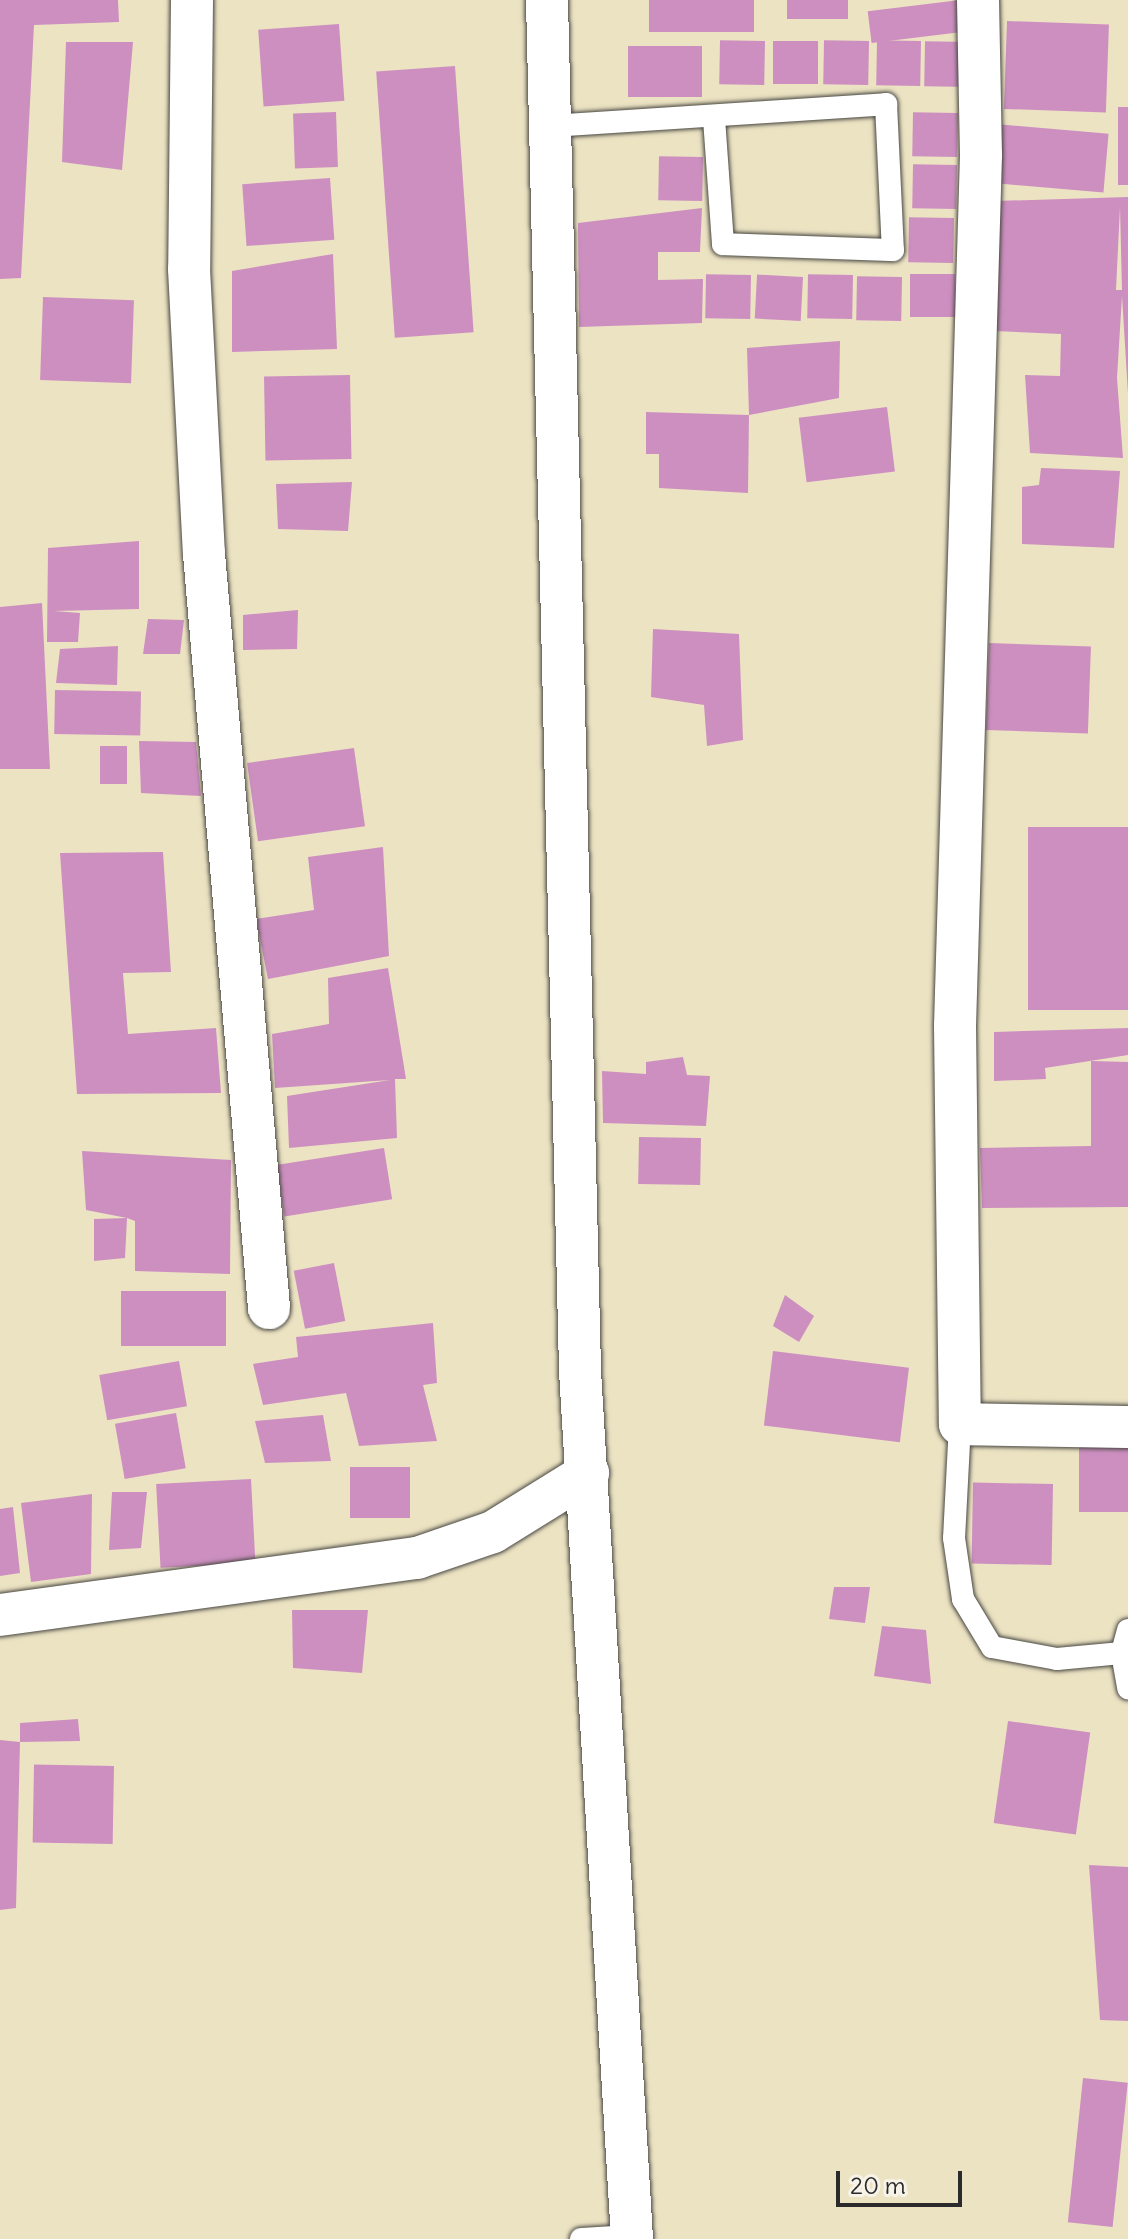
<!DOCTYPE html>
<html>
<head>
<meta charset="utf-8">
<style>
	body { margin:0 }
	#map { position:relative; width:1128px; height:2239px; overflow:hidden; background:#ece3c3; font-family:Delius,sans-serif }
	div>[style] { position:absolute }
	.building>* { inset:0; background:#cd8fc0; transform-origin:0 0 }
	.roads { filter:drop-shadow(0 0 2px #484742) drop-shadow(0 0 2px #484742) }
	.lane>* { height:22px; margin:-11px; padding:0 11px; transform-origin:11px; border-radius:11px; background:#fff }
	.street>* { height:42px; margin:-21px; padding:0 21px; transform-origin:21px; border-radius:21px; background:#fff }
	span { translate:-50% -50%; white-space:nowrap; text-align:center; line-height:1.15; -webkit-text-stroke:6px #f7f3e8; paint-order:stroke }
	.scale { position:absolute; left:836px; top:2171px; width:126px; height:36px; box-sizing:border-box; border:4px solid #2b2b2b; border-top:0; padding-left:10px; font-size:24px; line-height:28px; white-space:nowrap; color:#2b2b2b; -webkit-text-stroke:6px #f7f3e8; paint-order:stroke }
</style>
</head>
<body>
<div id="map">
	<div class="building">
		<div style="clip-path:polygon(0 0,118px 0,119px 22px,34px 25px,21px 278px,0 279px)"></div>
		<div style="left:649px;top:0;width:105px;height:32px"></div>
		<div style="left:787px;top:0;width:61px;height:19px"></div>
		<div style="left:960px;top:0;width:32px;height:93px;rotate:83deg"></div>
		<div style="left:1007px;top:21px;width:102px;height:88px;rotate:2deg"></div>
		<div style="left:339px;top:24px;width:77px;height:81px;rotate:86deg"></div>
		<div style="left:765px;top:41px;width:44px;height:45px;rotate:91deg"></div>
		<div style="left:773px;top:41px;width:45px;height:43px"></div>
		<div style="left:869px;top:41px;width:44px;height:45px;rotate:91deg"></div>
		<div style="left:921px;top:41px;width:45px;height:44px;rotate:91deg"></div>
		<div style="clip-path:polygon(66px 42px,133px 42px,122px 170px,62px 162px)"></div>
		<div style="left:970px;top:42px;width:45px;height:45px;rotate:91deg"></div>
		<div style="left:628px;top:46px;width:74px;height:51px"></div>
		<div style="left:455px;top:66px;width:267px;height:79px;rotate:86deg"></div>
		<div style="left:1118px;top:107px;width:10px;height:78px"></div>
		<div style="left:336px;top:112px;width:55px;height:43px;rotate:88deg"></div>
		<div style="left:958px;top:113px;width:44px;height:45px;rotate:91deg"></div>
		<div style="left:996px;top:124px;width:113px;height:59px;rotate:5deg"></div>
		<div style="left:703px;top:157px;width:44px;height:44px;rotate:91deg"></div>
		<div style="left:957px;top:165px;width:44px;height:44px;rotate:91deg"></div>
		<div style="left:330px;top:178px;width:62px;height:88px;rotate:86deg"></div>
		<div style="clip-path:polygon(evenodd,1128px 197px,1128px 394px,1122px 296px,1117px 378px,1123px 458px,1030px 453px,1025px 375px,1060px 376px,1061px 334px,994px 331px,996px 201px,1128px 197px,1120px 207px,1122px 290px,1116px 290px,1120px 207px)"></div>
		<div style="clip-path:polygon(702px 208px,700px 252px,658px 252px,658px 280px,703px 279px,702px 323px,579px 327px,578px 223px)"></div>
		<div style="left:954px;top:218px;width:45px;height:45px;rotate:91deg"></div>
		<div style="clip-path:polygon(333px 254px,337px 349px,232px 352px,232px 271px)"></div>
		<div style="left:910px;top:274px;width:45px;height:43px"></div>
		<div style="left:751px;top:275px;width:44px;height:45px;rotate:91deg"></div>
		<div style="left:853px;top:275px;width:44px;height:45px;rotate:91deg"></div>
		<div style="left:803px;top:277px;width:44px;height:46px;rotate:93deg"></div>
		<div style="left:902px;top:277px;width:44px;height:45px;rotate:91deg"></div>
		<div style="left:43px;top:297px;width:91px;height:83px;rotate:2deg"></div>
		<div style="clip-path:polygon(840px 341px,839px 398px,749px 415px,748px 493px,659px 488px,659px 454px,646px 454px,646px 412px,749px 415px,747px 348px)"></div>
		<div style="left:350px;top:375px;width:84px;height:86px;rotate:89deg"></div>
		<div style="left:887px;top:407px;width:65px;height:89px;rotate:83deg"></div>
		<div style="clip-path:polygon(1041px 468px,1120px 471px,1114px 548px,1022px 544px,1022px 487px,1039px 485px)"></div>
		<div style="clip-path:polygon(352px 482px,348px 531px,278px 529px,276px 484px)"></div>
		<div style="clip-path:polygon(139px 541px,139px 609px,54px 611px,80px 613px,78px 642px,47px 642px,48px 548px)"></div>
		<div style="clip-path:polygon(42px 603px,50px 769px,0 769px,0 607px)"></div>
		<div style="clip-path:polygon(298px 610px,297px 649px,243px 650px,243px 615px)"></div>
		<div style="clip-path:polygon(148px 619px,184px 620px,180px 654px,143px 654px)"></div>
		<div style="clip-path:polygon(653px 629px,739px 634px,743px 740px,707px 746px,704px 705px,651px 697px)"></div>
		<div style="left:989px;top:643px;width:102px;height:87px;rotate:2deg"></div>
		<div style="clip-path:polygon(118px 646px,117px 685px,56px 683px,60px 649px)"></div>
		<div style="left:55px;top:690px;width:86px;height:44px;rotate:1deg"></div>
		<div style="clip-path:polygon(139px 741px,196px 742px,201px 796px,141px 793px)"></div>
		<div style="left:100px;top:746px;width:27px;height:38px"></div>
		<div style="left:354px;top:748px;width:79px;height:108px;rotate:82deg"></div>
		<div style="left:1128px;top:827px;width:183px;height:100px;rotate:90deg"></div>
		<div style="clip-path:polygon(383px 847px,389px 956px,268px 979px,256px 919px,314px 910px,308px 857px)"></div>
		<div style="clip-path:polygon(163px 852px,171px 972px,123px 973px,128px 1034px,216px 1028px,221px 1093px,77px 1094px,60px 853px)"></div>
		<div style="clip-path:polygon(388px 968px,406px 1079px,395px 1079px,397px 1138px,289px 1148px,287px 1096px,390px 1080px,275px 1088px,272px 1034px,329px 1024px,328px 978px)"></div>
		<div style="clip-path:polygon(1128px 1028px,1128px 1055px,1045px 1068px,1046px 1079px,994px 1081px,994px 1032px)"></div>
		<div style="clip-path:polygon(683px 1057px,687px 1075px,710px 1076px,706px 1126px,603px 1123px,602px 1071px,646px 1074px,646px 1062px)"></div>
		<div style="clip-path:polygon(1091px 1061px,1128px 1062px,1128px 1207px,982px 1208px,980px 1148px,1091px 1146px)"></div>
		<div style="left:639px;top:1137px;width:62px;height:47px;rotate:1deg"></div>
		<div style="left:384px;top:1148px;width:52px;height:109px;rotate:81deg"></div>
		<div style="clip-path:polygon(82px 1151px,231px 1160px,230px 1274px,135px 1271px,135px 1221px,127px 1218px,125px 1258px,94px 1261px,94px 1219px,127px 1218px,86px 1210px)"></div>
		<div style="left:334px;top:1263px;width:59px;height:41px;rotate:79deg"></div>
		<div style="left:121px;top:1291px;width:105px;height:55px"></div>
		<div style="clip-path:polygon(785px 1295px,814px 1316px,799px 1342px,773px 1326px)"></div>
		<div style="clip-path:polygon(433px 1323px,437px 1383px,423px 1385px,437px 1441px,359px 1446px,346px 1393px,263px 1405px,253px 1364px,298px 1357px,296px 1337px)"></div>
		<div style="left:773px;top:1351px;width:137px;height:75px;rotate:7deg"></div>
		<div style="left:179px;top:1361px;width:46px;height:81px;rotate:80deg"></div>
		<div style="left:176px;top:1413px;width:56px;height:62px;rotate:80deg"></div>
		<div style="clip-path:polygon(323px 1415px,331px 1461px,265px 1463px,255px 1421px)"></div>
		<div style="left:1079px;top:1447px;width:49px;height:65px"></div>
		<div style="left:350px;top:1467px;width:60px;height:51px"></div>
		<div style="left:251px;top:1479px;width:84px;height:95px;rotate:87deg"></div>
		<div style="left:1053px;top:1484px;width:81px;height:80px;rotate:91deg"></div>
		<div style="clip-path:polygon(112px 1492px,147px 1492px,141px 1548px,109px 1550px)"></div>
		<div style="clip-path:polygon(92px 1494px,91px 1574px,31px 1582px,21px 1503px)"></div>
		<div style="clip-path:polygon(13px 1507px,20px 1573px,0 1576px,0 1509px)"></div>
		<div style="clip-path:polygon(834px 1587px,870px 1587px,865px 1623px,829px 1619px)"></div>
		<div style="clip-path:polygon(292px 1610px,368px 1610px,362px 1673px,293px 1668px)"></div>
		<div style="clip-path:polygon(882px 1626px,926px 1630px,931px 1684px,874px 1676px)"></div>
		<div style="clip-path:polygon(78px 1719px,80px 1741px,20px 1742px,20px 1723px)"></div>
		<div style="left:1008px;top:1721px;width:83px;height:103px;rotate:8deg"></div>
		<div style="clip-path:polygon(0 1740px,20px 1742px,16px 1908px,0 1910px)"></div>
		<div style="left:114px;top:1766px;width:78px;height:80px;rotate:91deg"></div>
		<div style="clip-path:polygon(1089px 1865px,1128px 1867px,1128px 2021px,1100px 2020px)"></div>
		<div style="left:1083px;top:2078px;width:45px;height:145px;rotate:6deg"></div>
	</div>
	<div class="roads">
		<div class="lane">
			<div style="left:550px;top:126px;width:337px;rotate:-3.7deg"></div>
			<div style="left:886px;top:104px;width:146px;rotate:87.3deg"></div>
			<div style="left:893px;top:250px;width:170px;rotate:-178deg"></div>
			<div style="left:723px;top:244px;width:127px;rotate:-94.1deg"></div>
			<div style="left:960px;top:1424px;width:114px;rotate:93deg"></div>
			<div style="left:954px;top:1538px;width:62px;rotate:81.6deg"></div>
			<div style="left:963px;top:1599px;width:56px;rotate:58.9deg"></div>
			<div style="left:992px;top:1647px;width:66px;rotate:10.5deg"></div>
			<div style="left:1057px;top:1659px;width:65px;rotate:-5.3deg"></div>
			<div style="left:1128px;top:1630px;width:24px;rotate:105deg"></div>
			<div style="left:1122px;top:1653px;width:36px;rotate:80deg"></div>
			<div style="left:581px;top:2239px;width:51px;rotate:-3.4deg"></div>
		</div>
		<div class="street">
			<div style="left:192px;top:0;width:269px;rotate:90.6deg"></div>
			<div style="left:189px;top:269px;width:285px;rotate:87deg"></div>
			<div style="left:204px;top:554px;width:757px;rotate:85.07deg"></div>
			<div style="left:547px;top:0;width:1371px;rotate:88.62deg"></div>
			<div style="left:580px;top:1371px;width:870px;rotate:86.57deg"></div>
			<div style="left:978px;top:0;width:155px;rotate:88.9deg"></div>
			<div style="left:981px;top:155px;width:871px;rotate:91.71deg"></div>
			<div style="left:955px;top:1026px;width:398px;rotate:89.3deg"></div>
			<div style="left:960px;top:1424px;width:168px;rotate:1deg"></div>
			<div style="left:0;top:1615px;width:421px;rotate:-7.8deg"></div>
			<div style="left:417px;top:1558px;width:80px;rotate:-18.9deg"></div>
			<div style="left:493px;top:1532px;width:112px;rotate:-31.8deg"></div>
		</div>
	</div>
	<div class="scale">20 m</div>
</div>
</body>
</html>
